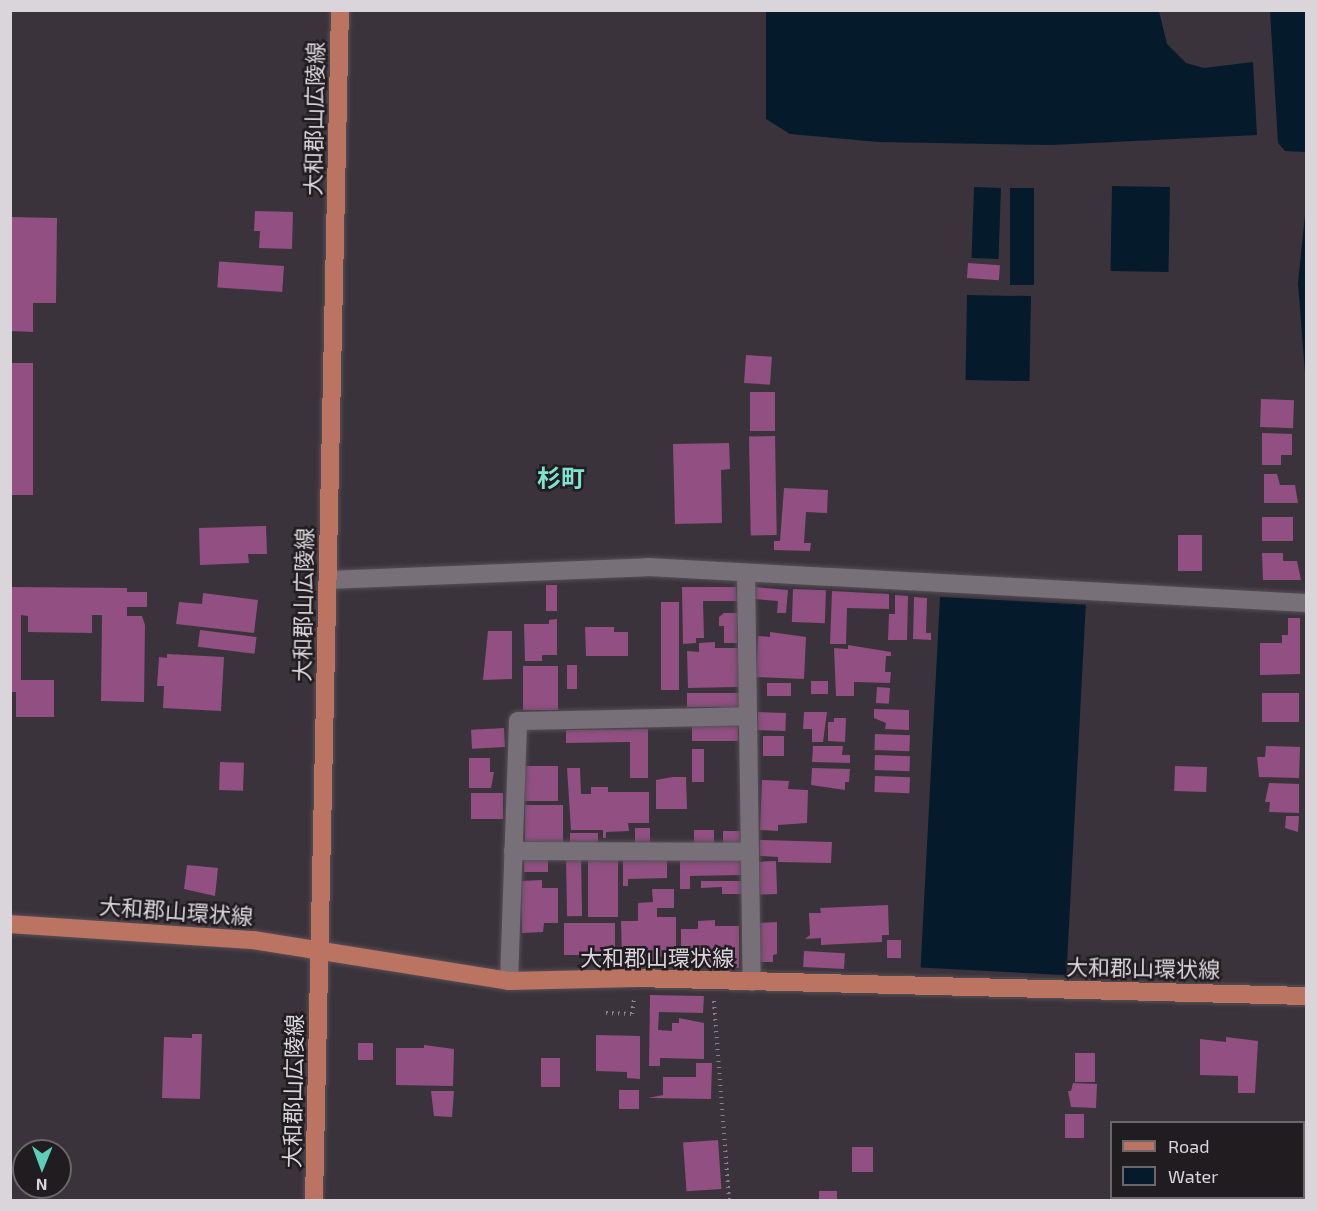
<!DOCTYPE html>
<html>
<head>
<meta charset="utf-8">
<style>
	body { margin:0 }
	#map { position:relative; width:1317px; height:1211px; overflow:hidden; background:#3b333b; font-family:"Exo 2","Noto Sans JP",sans-serif }
	div>[style] { position:absolute }
	.water>* { inset:0; background:#051b2c; transform-origin:0 0 }
	.building>* { inset:0; background:#914f82; transform-origin:0 0 }
	.path>* { height:4px; margin-top:-2px; transform-origin:0; background:repeating-linear-gradient(90deg,#888188 0 1.5px,transparent 0 6px) }
	.roads { filter:drop-shadow(0 0 2px #564f56) drop-shadow(0 0 2px #564f56) }
	.minor>* { height:18px; margin:-9px; padding:0 9px; transform-origin:9px; border-radius:9px; background:#787078 }
	.major>* { height:18px; margin:-9px; padding:0 9px; transform-origin:9px; border-radius:9px; background:#bb7362 }
	span { translate:-50% -50%; white-space:nowrap; text-align:center; line-height:1.15; -webkit-text-stroke:5px #201c20; paint-order:stroke }
	.street-label { font-size:22px; color:#dad5da }
	.neighbourhood-label { font-size:24px; color:#7ee3cf; font-weight:700 }
	.frame { position:absolute; inset:0; border:12px solid #dad5da; pointer-events:none }
	.legend { position:absolute; left:1110px; top:1121px; width:195px; height:78px; box-sizing:border-box; background:#201c20; border:2px solid #6a666a; margin:0; padding:8px 10px; list-style:none; font-size:18px; color:#dad5da }
	.legend li { display:flex; align-items:center; gap:12px; height:30px }
	.legend b { width:30px; border:2px solid #6a666a }
	.north { position:absolute; left:12px; top:1139px; width:60px; height:60px; box-sizing:border-box; background:#201c20; border:2px solid #6a666a; border-radius:50%; rotate:181deg; font-size:16px; font-weight:700; line-height:24px; text-align:center; color:#dad5da }
	.north::after { content:''; display:block; margin:auto; width:21px; height:27px; background:#5dceb9; clip-path:polygon(50% 0,100% 100%,50% 72%,0 100%) }
</style>
</head>
<body>
<div id="map">
	<div class="water">
		<div style="clip-path:polygon(766px 11px,1159px 11px,1167px 44px,1186px 63px,1204px 68px,1253px 62px,1257px 135px,1052px 145px,878px 142px,790px 134px,766px 119px)"></div>
		<div style="clip-path:polygon(1270px 11px,1306px 11px,1306px 152px,1285px 151px,1278px 143px)"></div>
		<div style="left:1112px;top:186px;width:58px;height:85px;rotate:1deg"></div>
		<div style="left:974px;top:187px;width:27px;height:71px;rotate:2deg"></div>
		<div style="left:1010px;top:188px;width:24px;height:97px"></div>
		<div style="clip-path:polygon(1306px 205px,1306px 386px,1298px 283px)"></div>
		<div style="left:967px;top:295px;width:64px;height:85px;rotate:1deg"></div>
		<div style="left:940px;top:597px;width:146px;height:371px;rotate:3deg"></div>
	</div>
	<div class="building">
		<div style="clip-path:polygon(255px 211px,293px 212px,292px 249px,259px 248px,260px 231px,254px 231px)"></div>
		<div style="clip-path:polygon(10px 217px,57px 218px,56px 303px,33px 303px,33px 332px,10px 331px)"></div>
		<div style="left:968px;top:263px;width:32px;height:15px;rotate:4deg"></div>
		<div style="left:284px;top:266px;width:26px;height:65px;rotate:94deg"></div>
		<div style="left:746px;top:355px;width:26px;height:28px;rotate:4deg"></div>
		<div style="left:10px;top:363px;width:23px;height:132px"></div>
		<div style="left:750px;top:392px;width:25px;height:39px"></div>
		<div style="left:1261px;top:399px;width:33px;height:28px;rotate:2deg"></div>
		<div style="clip-path:polygon(1262px 433px,1292px 434px,1292px 455px,1281px 455px,1281px 465px,1262px 465px)"></div>
		<div style="left:775px;top:436px;width:99px;height:26px;rotate:89deg"></div>
		<div style="clip-path:polygon(729px 443px,730px 469px,721px 470px,722px 523px,675px 524px,673px 444px)"></div>
		<div style="clip-path:polygon(1264px 474px,1277px 474px,1280px 485px,1295px 485px,1298px 503px,1264px 503px)"></div>
		<div style="clip-path:polygon(784px 488px,828px 490px,827px 513px,806px 512px,804px 543px,811px 543px,810px 551px,774px 550px,774px 541px,780px 541px)"></div>
		<div style="left:1262px;top:517px;width:31px;height:24px"></div>
		<div style="clip-path:polygon(266px 526px,267px 554px,248px 554px,249px 563px,200px 565px,199px 528px)"></div>
		<div style="left:1178px;top:535px;width:24px;height:36px"></div>
		<div style="clip-path:polygon(1262px 553px,1283px 553px,1283px 561px,1297px 561px,1301px 580px,1263px 580px)"></div>
		<div style="left:546px;top:585px;width:11px;height:26px"></div>
		<div style="clip-path:polygon(10px 587px,127px 588px,127px 592px,147px 592px,147px 607px,127px 607px,127px 616px,142px 616px,145px 625px,144px 702px,101px 701px,102px 615px,92px 615px,92px 633px,28px 632px,28px 616px,21px 615px,21px 680px,54px 680px,54px 717px,16px 717px,16px 692px,10px 692px)"></div>
		<div style="clip-path:polygon(682px 587px,736px 587px,737px 601px,703px 601px,704px 638px,696px 638px,696px 643px,683px 644px)"></div>
		<div style="clip-path:polygon(755px 587px,788px 590px,786px 613px,777px 613px,778px 601px,754px 599px)"></div>
		<div style="left:793px;top:589px;width:33px;height:33px;rotate:2deg"></div>
		<div style="clip-path:polygon(832px 591px,889px 594px,889px 609px,847px 608px,846px 644px,830px 644px)"></div>
		<div style="clip-path:polygon(203px 593px,258px 600px,254px 633px,176px 624px,179px 602px,202px 604px)"></div>
		<div style="clip-path:polygon(895px 595px,908px 596px,907px 640px,888px 640px,889px 614px,895px 614px)"></div>
		<div style="clip-path:polygon(914px 597px,927px 598px,926px 633px,931px 633px,931px 640px,913px 639px)"></div>
		<div style="left:661px;top:602px;width:18px;height:88px"></div>
		<div style="clip-path:polygon(724px 613px,737px 613px,737px 643px,724px 643px,724px 626px,719px 626px,719px 617px)"></div>
		<div style="clip-path:polygon(1288px 618px,1300px 618px,1300px 674px,1260px 675px,1260px 643px,1282px 643px,1282px 635px,1288px 635px)"></div>
		<div style="clip-path:polygon(557px 619px,557px 655px,542px 655px,542px 661px,525px 661px,524px 624px,549px 624px,549px 620px)"></div>
		<div style="clip-path:polygon(585px 627px,614px 627px,614px 632px,628px 632px,628px 656px,586px 656px)"></div>
		<div style="left:200px;top:630px;width:57px;height:17px;rotate:7deg"></div>
		<div style="clip-path:polygon(488px 631px,512px 631px,512px 679px,483px 680px)"></div>
		<div style="clip-path:polygon(770px 632px,806px 637px,804px 679px,756px 677px,758px 636px,770px 637px)"></div>
		<div style="clip-path:polygon(715px 642px,715px 648px,738px 648px,738px 687px,688px 688px,687px 651px,699px 652px,699px 643px)"></div>
		<div style="clip-path:polygon(848px 645px,891px 652px,891px 656px,886px 656px,885px 672px,891px 672px,890px 683px,854px 682px,854px 696px,836px 696px,834px 648px,848px 649px)"></div>
		<div style="clip-path:polygon(167px 654px,224px 657px,221px 711px,163px 708px,164px 686px,157px 686px,159px 657px,167px 658px)"></div>
		<div style="left:567px;top:665px;width:10px;height:24px"></div>
		<div style="left:523px;top:666px;width:35px;height:44px"></div>
		<div style="left:811px;top:681px;width:17px;height:13px"></div>
		<div style="left:767px;top:683px;width:24px;height:13px"></div>
		<div style="left:877px;top:687px;width:13px;height:16px;rotate:4deg"></div>
		<div style="left:687px;top:693px;width:52px;height:14px"></div>
		<div style="left:1299px;top:693px;width:29px;height:37px;rotate:90deg"></div>
		<div style="clip-path:polygon(874px 709px,909px 710px,909px 730px,885px 729px,886px 723px,874px 718px)"></div>
		<div style="left:758px;top:712px;width:28px;height:18px;rotate:2deg"></div>
		<div style="clip-path:polygon(804px 712px,827px 712px,823px 742px,812px 742px,812px 729px,803px 729px)"></div>
		<div style="clip-path:polygon(834px 718px,846px 718px,845px 742px,828px 741px,828px 722px,834px 722px)"></div>
		<div style="left:692px;top:725px;width:46px;height:16px"></div>
		<div style="left:504px;top:728px;width:19px;height:33px;rotate:87deg"></div>
		<div style="clip-path:polygon(648px 729px,648px 778px,630px 778px,630px 742px,566px 743px,566px 730px)"></div>
		<div style="left:875px;top:734px;width:35px;height:16px;rotate:2deg"></div>
		<div style="left:763px;top:736px;width:21px;height:20px"></div>
		<div style="clip-path:polygon(813px 746px,843px 746px,842px 755px,850px 755px,850px 763px,812px 762px)"></div>
		<div style="clip-path:polygon(1266px 746px,1300px 747px,1299px 778px,1259px 777px,1257px 757px,1265px 757px)"></div>
		<div style="left:692px;top:749px;width:12px;height:33px"></div>
		<div style="left:875px;top:755px;width:35px;height:15px;rotate:2deg"></div>
		<div style="clip-path:polygon(469px 758px,490px 758px,490px 772px,494px 772px,491px 788px,469px 788px)"></div>
		<div style="left:220px;top:762px;width:24px;height:28px;rotate:2deg"></div>
		<div style="left:525px;top:766px;width:33px;height:35px"></div>
		<div style="left:1175px;top:766px;width:32px;height:25px;rotate:2deg"></div>
		<div style="clip-path:polygon(567px 768px,580px 768px,581px 794px,591px 794px,591px 787px,608px 787px,608px 792px,649px 792px,649px 823px,628px 823px,629px 831px,606px 832px,606px 838px,603px 838px,603px 830px,571px 830px)"></div>
		<div style="clip-path:polygon(812px 768px,850px 769px,849px 782px,845px 782px,845px 790px,811px 785px)"></div>
		<div style="left:875px;top:776px;width:35px;height:16px;rotate:2deg"></div>
		<div style="clip-path:polygon(673px 777px,686px 777px,687px 809px,656px 809px,656px 780px)"></div>
		<div style="clip-path:polygon(762px 780px,789px 781px,788px 789px,808px 790px,807px 823px,778px 825px,778px 831px,760px 830px)"></div>
		<div style="clip-path:polygon(1269px 783px,1299px 784px,1299px 813px,1269px 812px,1270px 802px,1265px 802px)"></div>
		<div style="left:471px;top:793px;width:32px;height:26px"></div>
		<div style="left:525px;top:805px;width:38px;height:40px"></div>
		<div style="clip-path:polygon(1286px 816px,1299px 816px,1298px 832px,1285px 828px)"></div>
		<div style="left:650px;top:828px;width:17px;height:15px;rotate:90deg"></div>
		<div style="left:694px;top:830px;width:20px;height:15px"></div>
		<div style="left:740px;top:831px;width:14px;height:17px;rotate:90deg"></div>
		<div style="left:598px;top:833px;width:15px;height:28px;rotate:90deg"></div>
		<div style="clip-path:polygon(760px 840px,832px 842px,831px 863px,778px 862px,778px 857px,760px 856px)"></div>
		<div style="left:581px;top:856px;width:60px;height:15px;rotate:89deg"></div>
		<div style="clip-path:polygon(667px 858px,667px 878px,628px 879px,628px 886px,623px 886px,623px 859px)"></div>
		<div style="clip-path:polygon(741px 858px,741px 875px,690px 876px,690px 889px,680px 889px,680px 859px)"></div>
		<div style="left:524px;top:859px;width:24px;height:13px"></div>
		<div style="left:588px;top:859px;width:30px;height:58px"></div>
		<div style="left:776px;top:861px;width:33px;height:17px;rotate:88deg"></div>
		<div style="clip-path:polygon(187px 865px,218px 868px,215px 896px,184px 889px)"></div>
		<div style="clip-path:polygon(542px 880px,542px 888px,558px 888px,558px 923px,544px 923px,543px 932px,522px 933px,521px 881px)"></div>
		<div style="clip-path:polygon(701px 881px,742px 881px,742px 894px,722px 894px,722px 887px,701px 888px)"></div>
		<div style="clip-path:polygon(652px 889px,674px 889px,674px 908px,657px 908px,657px 917px,676px 917px,676px 957px,658px 957px,658px 965px,639px 965px,639px 957px,622px 957px,621px 921px,638px 921px,638px 903px,653px 902px)"></div>
		<div style="clip-path:polygon(888px 905px,889px 935px,882px 935px,882px 942px,821px 945px,821px 938px,805px 939px,810px 935px,809px 913px,821px 913px,820px 908px)"></div>
		<div style="clip-path:polygon(715px 920px,715px 926px,739px 926px,739px 968px,730px 967px,730px 963px,681px 966px,681px 929px,698px 929px,698px 921px)"></div>
		<div style="clip-path:polygon(777px 922px,777px 954px,773px 955px,773px 962px,759px 962px,758px 923px)"></div>
		<div style="left:564px;top:923px;width:51px;height:32px"></div>
		<div style="left:887px;top:940px;width:14px;height:18px"></div>
		<div style="left:804px;top:951px;width:41px;height:16px;rotate:3deg"></div>
		<div style="clip-path:polygon(650px 995px,704px 996px,703px 1013px,659px 1012px,658px 1030px,672px 1031px,672px 1023px,679px 1023px,679px 1018px,704px 1023px,704px 1059px,660px 1058px,660px 1066px,649px 1066px)"></div>
		<div style="clip-path:polygon(192px 1034px,202px 1034px,200px 1099px,162px 1098px,164px 1037px,192px 1038px)"></div>
		<div style="clip-path:polygon(596px 1035px,640px 1036px,640px 1079px,627px 1078px,627px 1072px,596px 1071px)"></div>
		<div style="clip-path:polygon(1226px 1037px,1258px 1041px,1255px 1093px,1238px 1093px,1238px 1076px,1200px 1075px,1200px 1039px,1226px 1042px)"></div>
		<div style="left:358px;top:1043px;width:15px;height:17px"></div>
		<div style="clip-path:polygon(424px 1045px,454px 1049px,453px 1086px,396px 1085px,396px 1048px,424px 1048px)"></div>
		<div style="left:1075px;top:1053px;width:20px;height:29px"></div>
		<div style="left:541px;top:1058px;width:19px;height:29px"></div>
		<div style="clip-path:polygon(696px 1063px,712px 1063px,711px 1099px,648px 1098px,663px 1095px,663px 1077px,696px 1077px)"></div>
		<div style="clip-path:polygon(1073px 1083px,1097px 1084px,1096px 1108px,1071px 1107px,1068px 1091px,1071px 1091px)"></div>
		<div style="left:619px;top:1090px;width:20px;height:19px"></div>
		<div style="clip-path:polygon(431px 1091px,454px 1091px,452px 1117px,434px 1116px)"></div>
		<div style="left:1065px;top:1114px;width:19px;height:24px"></div>
		<div style="left:718px;top:1140px;width:49px;height:35px;rotate:86deg"></div>
		<div style="left:852px;top:1147px;width:21px;height:25px"></div>
		<div style="left:819px;top:1191px;width:18px;height:9px"></div>
	</div>
	<div class="path">
		<div style="left:714px;top:1001px;width:200px;rotate:85.7deg"></div>
		<div style="left:606px;top:1013px;width:26px;rotate:2deg"></div>
		<div style="left:632px;top:1014px;width:15px;rotate:-82deg"></div>
	</div>
	<div class="roads">
		<div class="minor">
			<div style="left:746px;top:574px;width:408px;rotate:89.2deg"></div>
			<div style="left:328px;top:580px;width:320px;rotate:-2.3deg"></div>
			<div style="left:648px;top:567px;width:659px;rotate:3.13deg"></div>
			<div style="left:513px;top:851px;width:237px;rotate:0.2deg"></div>
			<div style="left:509px;top:981px;width:260px;rotate:-88deg"></div>
			<div style="left:518px;top:721px;width:230px;rotate:-1.2deg"></div>
		</div>
		<div class="major">
			<div style="left:10px;top:924px;width:244px;rotate:3.8deg"></div>
			<div style="left:253px;top:940px;width:259px;rotate:9.1deg"></div>
			<div style="left:509px;top:981px;width:127px;rotate:-1.4deg"></div>
			<div style="left:636px;top:978px;width:670px;rotate:1.54deg"></div>
			<div style="left:314px;top:1200px;width:1190px;rotate:-88.75deg"></div>
		</div>
	</div>
	<div class="street-label">
		<span style="left:314px;top:119px;rotate:-89deg">大和郡山広陵線</span>
		<span style="left:303px;top:605px;rotate:-89deg">大和郡山広陵線</span>
		<span style="left:176px;top:911px;rotate:4deg">大和郡山環状線</span>
		<span style="left:657px;top:958px">大和郡山環状線</span>
		<span style="left:1143px;top:968px;rotate:1deg">大和郡山環状線</span>
		<span style="left:293px;top:1091px;rotate:-89deg">大和郡山広陵線</span>
	</div>
	<div class="neighbourhood-label">
		<span style="left:561px;top:478px">杉町</span>
	</div>
	<div class="frame"></div>
	<ul class="legend">
	<li><b style="height:8px;background:#bb7362"></b>Road</li>
	<li><b style="height:16px;background:#051b2c"></b>Water</li>
	</ul>
	<div class="north">N</div>
</div>
</body>
</html>
